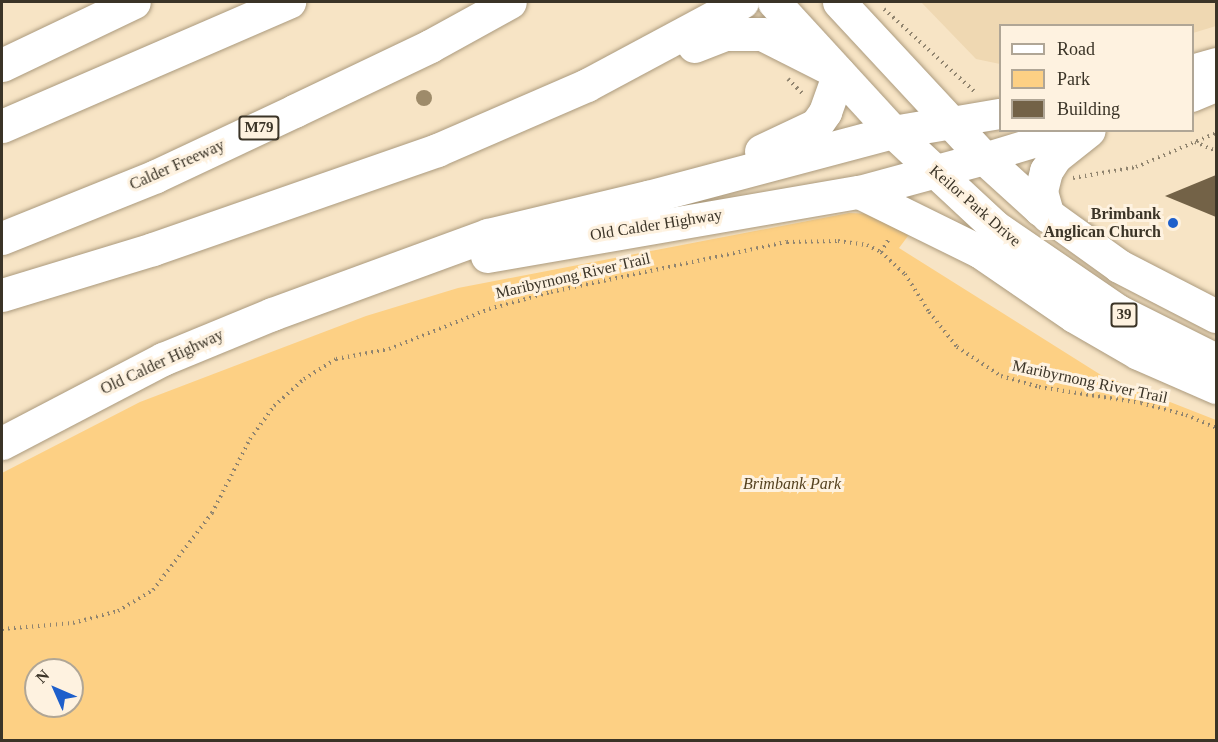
<!DOCTYPE html>
<html>
<head>
<meta charset="utf-8">
<style>
	body { margin:0 }
	#map { position:relative; width:1218px; height:742px; overflow:hidden; background:#f7e4c5; font-family:Georgia,serif }
	div>[style] { position:absolute }
	.built>* { inset:0; background:#efd8b2 }
	.green>* { inset:0; background:#fdd084 }
	.building>* { inset:0; background:#736247 }
	.path>* { height:4px; margin-top:-2px; transform-origin:0; background:repeating-linear-gradient(90deg,#90846f 0 1.5px,transparent 0 6px) }
	.roads { filter:drop-shadow(0 0 2px #ab9a7d) drop-shadow(0 0 2px #ab9a7d) }
	.minor>* { height:30px; margin:-15px; padding:0 15px; transform-origin:15px; border-radius:15px; background:#fff }
	.major>* { height:33px; margin:-16.5px; padding:0 16.5px; transform-origin:16.5px; border-radius:16.5px; background:#fff }
	.highway>* { height:33px; margin:-16.5px; padding:0 16.5px; transform-origin:16.5px; border-radius:16.5px; background:#fff }
	.trees>* { width:16px; height:16px; margin:-8px; border-radius:50%; background:#9e8b6a }
	.dots>* { width:16px; height:16px; translate:-50% -50%; box-sizing:border-box; border:3px solid #fef2e0; border-radius:50% }
	span { translate:-50% -50%; white-space:nowrap; text-align:center; line-height:1.15; -webkit-text-stroke:6px #fef2e0; paint-order:stroke }
	.shield-label span { padding:2px 4px; background:#fef2e0; border:2px solid; border-radius:4px; -webkit-text-stroke-width:0 }
	.shield-label { font-size:15px; color:#3b3427; font-weight:700 }
	.street-label { font-size:16px; color:#3b3427 }
	.poi-label { font-size:16px; color:#3b3427; font-weight:700 }
	.right { translate:-100% -50%; text-align:right }
	.park-label { font-size:16px; color:#554220; font-style:italic }
	.frame { position:absolute; inset:0; border:3px solid #3b3427; pointer-events:none }
	.legend { position:absolute; left:999px; top:24px; width:195px; height:108px; box-sizing:border-box; background:#fef2e0; border:2px solid #b0a696; margin:0; padding:8px 10px; list-style:none; font-size:18px; color:#3b3427 }
	.legend li { display:flex; align-items:center; gap:12px; height:30px }
	.legend b { width:30px; border:2px solid #b0a696 }
	.north { position:absolute; left:24px; top:658px; width:60px; height:60px; box-sizing:border-box; background:#fef2e0; border:2px solid #b0a696; border-radius:50%; rotate:315deg; font-size:16px; font-weight:700; line-height:24px; text-align:center; color:#3b3427 }
	.north::after { content:''; display:block; margin:auto; width:21px; height:27px; background:#1e5fcb; clip-path:polygon(50% 0,100% 100%,50% 72%,0 100%) }
</style>
</head>
<body>
<div id="map">
	<div class="built">
		<div style="clip-path:polygon(921px 2px,1216px 2px,1216px 26px,1193px 33px,1192px 26px,1000px 26px,1000px 64px,976px 59px)"></div>
	</div>
	<div class="green">
		<div style="clip-path:polygon(evenodd,849px 213px,879px 214px,914px 228px,899px 248px,1101px 375px,1216px 420px,1216px 740px,2px 740px,2px 473px,140px 402px,366px 316px,458px 288px,849px 213px,36px 670px,72px 670px,72px 706px,36px 706px,36px 670px)"></div>
	</div>
	<div class="building">
		<div style="clip-path:polygon(1216px 175px,1216px 217px,1165px 196px)"></div>
	</div>
	<div class="path">
		<div style="left:884px;top:9px;width:125px;rotate:42.4deg"></div>
		<div style="left:788px;top:79px;width:23px;rotate:45deg"></div>
		<div style="left:1195px;top:142px;width:23px;rotate:23deg"></div>
		<div style="left:1073px;top:178px;width:64px;rotate:-9.9deg"></div>
		<div style="left:1136px;top:167px;width:87px;rotate:-23deg"></div>
		<div style="left:881px;top:252px;width:17px;rotate:-59deg"></div>
		<div style="left:2px;top:629px;width:71px;rotate:-4.8deg"></div>
		<div style="left:73px;top:623px;width:47px;rotate:-14.9deg"></div>
		<div style="left:118px;top:611px;width:41px;rotate:-31deg"></div>
		<div style="left:153px;top:590px;width:97px;rotate:-52.5deg"></div>
		<div style="left:212px;top:513px;width:83px;rotate:-62.8deg"></div>
		<div style="left:250px;top:439px;width:41px;rotate:-54deg"></div>
		<div style="left:274px;top:406px;width:40px;rotate:-42deg"></div>
		<div style="left:304px;top:379px;width:38px;rotate:-32deg"></div>
		<div style="left:336px;top:359px;width:54px;rotate:-10.7deg"></div>
		<div style="left:389px;top:349px;width:108px;rotate:-21.8deg"></div>
		<div style="left:489px;top:309px;width:64px;rotate:-15.3deg"></div>
		<div style="left:551px;top:292px;width:241px;rotate:-12deg"></div>
		<div style="left:787px;top:242px;width:51px;rotate:-1.1deg"></div>
		<div style="left:838px;top:241px;width:29px;rotate:8deg"></div>
		<div style="left:867px;top:245px;width:16px;rotate:27deg"></div>
		<div style="left:881px;top:252px;width:33px;rotate:43deg"></div>
		<div style="left:905px;top:274px;width:45px;rotate:57.7deg"></div>
		<div style="left:929px;top:312px;width:45px;rotate:51.3deg"></div>
		<div style="left:957px;top:347px;width:53px;rotate:33.4deg"></div>
		<div style="left:1001px;top:376px;width:40px;rotate:16deg"></div>
		<div style="left:1039px;top:387px;width:103px;rotate:8.9deg"></div>
		<div style="left:1141px;top:403px;width:47px;rotate:14.9deg"></div>
		<div style="left:1186px;top:415px;width:33px;rotate:23deg"></div>
	</div>
	<div class="roads">
		<div class="minor">
			<div style="left:1192px;top:70px;width:25px;rotate:-16deg"></div>
			<div style="left:1192px;top:97px;width:26px;rotate:-23deg"></div>
			<div style="left:952px;top:122px;width:49px;rotate:-9.5deg"></div>
			<div style="left:984px;top:158px;width:97px;rotate:-16.8deg"></div>
		</div>
		<div class="major">
			<div style="left:774px;top:2px;width:176px;rotate:47.5deg"></div>
			<div style="left:893px;top:132px;width:138px;rotate:42.9deg"></div>
			<div style="left:994px;top:226px;width:150px;rotate:34.4deg"></div>
			<div style="left:1118px;top:311px;width:110px;rotate:26.6deg"></div>
			<div style="left:839px;top:2px;width:213px;rotate:47.1deg"></div>
			<div style="left:984px;top:158px;width:76px;rotate:42.3deg"></div>
			<div style="left:1040px;top:209px;width:97px;rotate:35.8deg"></div>
			<div style="left:1119px;top:266px;width:109px;rotate:27.3deg"></div>
			<div style="left:761px;top:151px;width:61px;rotate:-25.3deg"></div>
			<div style="left:816px;top:125px;width:16px;rotate:-55deg"></div>
			<div style="left:825px;top:112px;width:41px;rotate:-70.3deg"></div>
			<div style="left:859px;top:192px;width:134px;rotate:26.2deg"></div>
			<div style="left:979px;top:251px;width:115px;rotate:34.4deg"></div>
			<div style="left:1074px;top:316px;width:74px;rotate:30deg"></div>
			<div style="left:1138px;top:353px;width:85px;rotate:23.6deg"></div>
			<div style="left:1048px;top:216px;width:26px;rotate:-106deg"></div>
			<div style="left:1041px;top:191px;width:21px;rotate:-76deg"></div>
			<div style="left:1046px;top:171px;width:17px;rotate:-57deg"></div>
			<div style="left:1055px;top:157px;width:43px;rotate:-38.5deg"></div>
			<div style="left:487px;top:256px;width:377px;rotate:-9.8deg"></div>
			<div style="left:859px;top:192px;width:130px;rotate:-15.2deg"></div>
			<div style="left:2px;top:443px;width:182px;rotate:-27.6deg"></div>
			<div style="left:163px;top:359px;width:118px;rotate:-22.4deg"></div>
			<div style="left:272px;top:314px;width:230px;rotate:-20.1deg"></div>
			<div style="left:488px;top:235px;width:164px;rotate:-13.4deg"></div>
			<div style="left:648px;top:197px;width:253px;rotate:-14.9deg"></div>
			<div style="left:893px;top:132px;width:60px;rotate:-9.6deg"></div>
		</div>
		<div class="highway">
			<div style="left:694px;top:46px;width:33px;rotate:-21deg"></div>
			<div style="left:725px;top:34px;width:37px"></div>
			<div style="left:762px;top:34px;width:86px;rotate:26.9deg"></div>
			<div style="left:2px;top:65px;width:146px;rotate:-25.5deg"></div>
			<div style="left:2px;top:126px;width:313px;rotate:-23.4deg"></div>
			<div style="left:2px;top:238px;width:166px;rotate:-21.9deg"></div>
			<div style="left:156px;top:176px;width:153px;rotate:-25.2deg"></div>
			<div style="left:294px;top:111px;width:151px;rotate:-25.5deg"></div>
			<div style="left:430px;top:46px;width:91px;rotate:-28.8deg"></div>
			<div style="left:2px;top:295px;width:158px;rotate:-16.9deg"></div>
			<div style="left:153px;top:249px;width:301px;rotate:-19.2deg"></div>
			<div style="left:437px;top:150px;width:163px;rotate:-23.4deg"></div>
			<div style="left:587px;top:85px;width:176px;rotate:-28.2deg"></div>
		</div>
	</div>
	<div class="trees">
		<div style="left:424px;top:98px"></div>
	</div>
	<div class="dots">
		<div style="left:1173px;top:223px;background:#1e5fcb"></div>
	</div>
	<div class="shield-label">
		<span style="left:259px;top:128px">M79</span>
		<span style="left:1124px;top:315px">39</span>
	</div>
	<div class="street-label">
		<span style="left:177px;top:165px;rotate:-24deg">Calder Freeway</span>
		<span style="left:975px;top:206px;rotate:41deg">Keilor Park Drive</span>
		<span style="left:656px;top:225px;rotate:-9deg">Old Calder Highway</span>
		<span style="left:573px;top:276px;rotate:-13deg">Maribyrnong River Trail</span>
		<span style="left:162px;top:362px;rotate:-25deg">Old Calder Highway</span>
		<span style="left:1090px;top:382px;rotate:12deg">Maribyrnong River Trail</span>
	</div>
	<div class="poi-label">
		<span class="right" style="left:1161px;top:223px">Brimbank<br>Anglican Church</span>
	</div>
	<div class="park-label">
		<span style="left:792px;top:484px">Brimbank Park</span>
	</div>
	<div class="frame"></div>
	<ul class="legend">
	<li><b style="height:8px;background:#fff"></b>Road</li>
	<li><b style="height:16px;background:#fdd084"></b>Park</li>
	<li><b style="height:16px;background:#736247"></b>Building</li>
	</ul>
	<div class="north">N</div>
</div>
</body>
</html>
